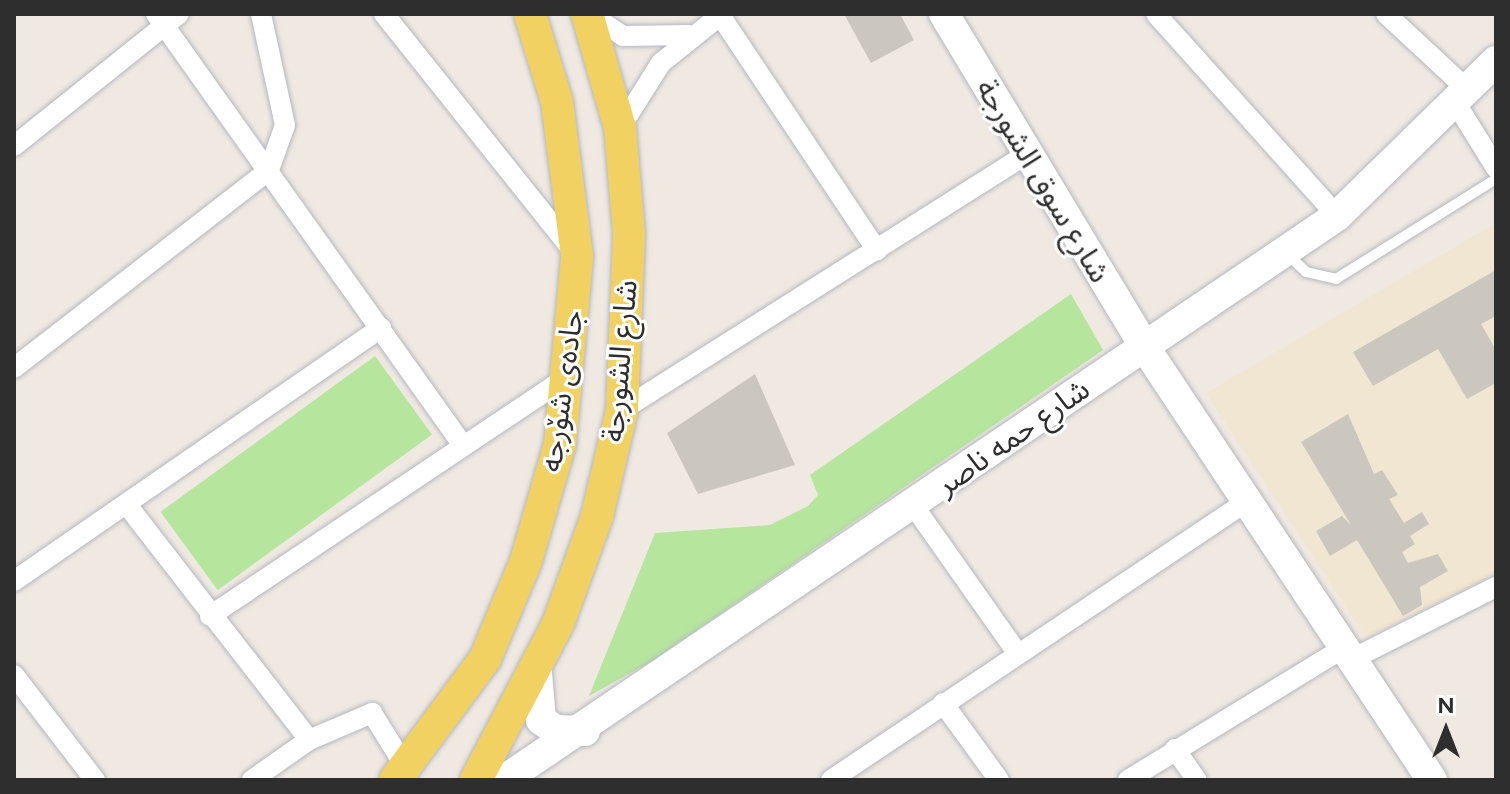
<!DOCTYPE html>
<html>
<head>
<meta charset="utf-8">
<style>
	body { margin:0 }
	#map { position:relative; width:1510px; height:794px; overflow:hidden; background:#efe9e1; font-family:Figtree,"Noto Sans Arabic",sans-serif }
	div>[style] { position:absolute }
	.education>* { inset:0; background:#f0e6d1 }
	.green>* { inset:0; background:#b6e59e; transform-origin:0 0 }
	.building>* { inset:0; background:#cbc7bf }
	.roads { filter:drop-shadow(0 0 2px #b4b7c1) drop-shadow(0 0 2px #b4b7c1) }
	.lane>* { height:10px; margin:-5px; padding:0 5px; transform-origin:5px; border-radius:5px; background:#fff }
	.street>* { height:20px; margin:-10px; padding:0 10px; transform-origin:10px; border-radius:10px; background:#fff }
	.secondary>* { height:30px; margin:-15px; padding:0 15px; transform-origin:15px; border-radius:15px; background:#fff }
	.primary>* { height:32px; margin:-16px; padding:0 16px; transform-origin:16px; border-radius:16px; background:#f2d163 }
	span { translate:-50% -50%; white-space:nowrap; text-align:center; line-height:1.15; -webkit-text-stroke:6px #fff; paint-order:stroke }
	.street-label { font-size:30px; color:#2e2e2e }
	.frame { position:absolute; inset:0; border:16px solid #2e2e2e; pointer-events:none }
	.north { position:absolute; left:1406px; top:690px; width:80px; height:80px; -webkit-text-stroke:6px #fff; paint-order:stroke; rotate:0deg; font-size:22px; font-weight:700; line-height:32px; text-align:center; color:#2e2e2e }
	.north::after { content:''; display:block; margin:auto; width:28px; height:36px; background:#2e2e2e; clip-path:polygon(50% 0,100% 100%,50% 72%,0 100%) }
</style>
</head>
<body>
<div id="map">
	<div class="education">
		<div style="clip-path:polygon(1496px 223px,1496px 574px,1366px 638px,1206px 393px)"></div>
	</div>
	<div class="green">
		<div style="clip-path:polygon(1071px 294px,1103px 350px,652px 661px,589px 696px,655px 533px,770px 525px,808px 506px,818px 495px,810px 475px)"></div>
		<div style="left:375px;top:356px;width:97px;height:265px;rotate:54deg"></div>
	</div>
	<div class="building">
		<div style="clip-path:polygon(844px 14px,900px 14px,914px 40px,871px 63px)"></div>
		<div style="clip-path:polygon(1496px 270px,1496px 316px,1481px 324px,1496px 350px,1496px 383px,1467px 399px,1438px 349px,1373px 386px,1353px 352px)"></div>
		<div style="clip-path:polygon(755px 374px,795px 465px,698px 494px,667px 433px)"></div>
		<div style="clip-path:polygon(1348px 414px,1374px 474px,1382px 470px,1398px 495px,1389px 499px,1404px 523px,1422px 512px,1429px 524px,1410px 536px,1415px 544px,1402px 552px,1408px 563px,1438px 554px,1448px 571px,1420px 587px,1422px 605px,1403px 616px,1357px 540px,1330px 556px,1316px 531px,1342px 516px,1351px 525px,1301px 442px)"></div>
	</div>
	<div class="roads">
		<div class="lane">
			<div style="left:1287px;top:254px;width:26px;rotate:43deg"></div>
			<div style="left:1306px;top:272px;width:31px;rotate:13deg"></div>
			<div style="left:1336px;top:279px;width:189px;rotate:-32deg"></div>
		</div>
		<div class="street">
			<div style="left:156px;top:14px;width:528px;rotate:54.56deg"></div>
			<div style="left:384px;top:14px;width:306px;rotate:51.4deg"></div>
			<div style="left:589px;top:14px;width:40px;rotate:32.9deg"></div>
			<div style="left:623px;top:36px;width:66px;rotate:-0.9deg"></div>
			<div style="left:1156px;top:14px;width:271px;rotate:48.1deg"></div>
			<div style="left:1386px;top:14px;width:115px;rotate:42.9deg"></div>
			<div style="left:720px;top:15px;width:283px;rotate:56.3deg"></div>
			<div style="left:1457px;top:105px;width:74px;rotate:58.2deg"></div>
			<div style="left:620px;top:128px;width:77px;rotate:-57.8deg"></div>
			<div style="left:661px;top:63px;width:78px;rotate:-38.8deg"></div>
			<div style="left:14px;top:146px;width:211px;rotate:-38.7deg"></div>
			<div style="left:14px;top:368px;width:323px;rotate:-37.8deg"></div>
			<div style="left:269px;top:170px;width:48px;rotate:-70.4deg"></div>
			<div style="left:285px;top:125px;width:114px;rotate:-102.2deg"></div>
			<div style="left:622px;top:410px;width:478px;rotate:-32.3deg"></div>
			<div style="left:127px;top:505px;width:297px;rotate:52.2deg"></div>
			<div style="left:913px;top:505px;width:182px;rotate:54.8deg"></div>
			<div style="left:14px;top:581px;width:446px;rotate:-34.6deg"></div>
			<div style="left:210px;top:616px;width:432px;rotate:-33.8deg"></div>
			<div style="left:1356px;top:657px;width:157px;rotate:-26.6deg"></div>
			<div style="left:14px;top:675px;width:133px;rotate:52.4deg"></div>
			<div style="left:943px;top:703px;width:95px;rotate:54deg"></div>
			<div style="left:1175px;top:749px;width:38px;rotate:55deg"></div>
			<div style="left:252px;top:780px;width:70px;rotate:-35.1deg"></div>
			<div style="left:309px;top:740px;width:69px;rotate:-23.2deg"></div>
			<div style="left:372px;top:713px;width:65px;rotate:58.3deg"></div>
			<div style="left:831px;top:780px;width:503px;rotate:-33.82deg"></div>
			<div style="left:1128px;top:780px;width:258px;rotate:-31.5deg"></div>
		</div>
		<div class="secondary">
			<div style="left:944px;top:14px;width:388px;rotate:58.9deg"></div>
			<div style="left:1144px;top:346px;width:521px;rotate:56.43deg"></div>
			<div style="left:537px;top:673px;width:47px;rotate:85.1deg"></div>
			<div style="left:541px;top:720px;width:18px;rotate:34deg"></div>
			<div style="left:556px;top:730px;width:29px;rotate:2deg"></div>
			<div style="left:504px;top:780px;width:1006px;rotate:-34.1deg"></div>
			<div style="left:1337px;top:216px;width:222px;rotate:-44.3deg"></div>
		</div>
		<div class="primary">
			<div style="left:395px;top:780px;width:151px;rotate:-53.4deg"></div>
			<div style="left:485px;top:659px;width:106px;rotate:-67.3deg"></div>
			<div style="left:526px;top:561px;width:122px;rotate:-73.8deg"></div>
			<div style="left:560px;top:444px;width:189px;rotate:-84.8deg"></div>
			<div style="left:577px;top:256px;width:155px;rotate:-97.4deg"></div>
			<div style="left:557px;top:102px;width:92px;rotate:-107.1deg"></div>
			<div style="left:476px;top:780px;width:176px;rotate:-62.3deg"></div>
			<div style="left:558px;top:624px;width:115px;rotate:-70.1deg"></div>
			<div style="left:597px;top:516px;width:109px;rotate:-76.7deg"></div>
			<div style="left:622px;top:410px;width:177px;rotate:-87.7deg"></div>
			<div style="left:629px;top:233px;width:105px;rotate:-94.9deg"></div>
			<div style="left:620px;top:128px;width:119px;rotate:-106.1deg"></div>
		</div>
	</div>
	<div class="street-label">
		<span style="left:1043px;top:181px;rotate:59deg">شارع سوق الشورجة</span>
		<span style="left:620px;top:361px;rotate:-85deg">شارع الشورجة</span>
		<span style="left:562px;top:391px;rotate:-82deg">جادەی شۆرجە</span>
		<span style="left:1013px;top:437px;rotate:-35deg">شارع حمه ناصر</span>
	</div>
	<div class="frame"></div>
	<div class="north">N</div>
</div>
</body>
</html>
